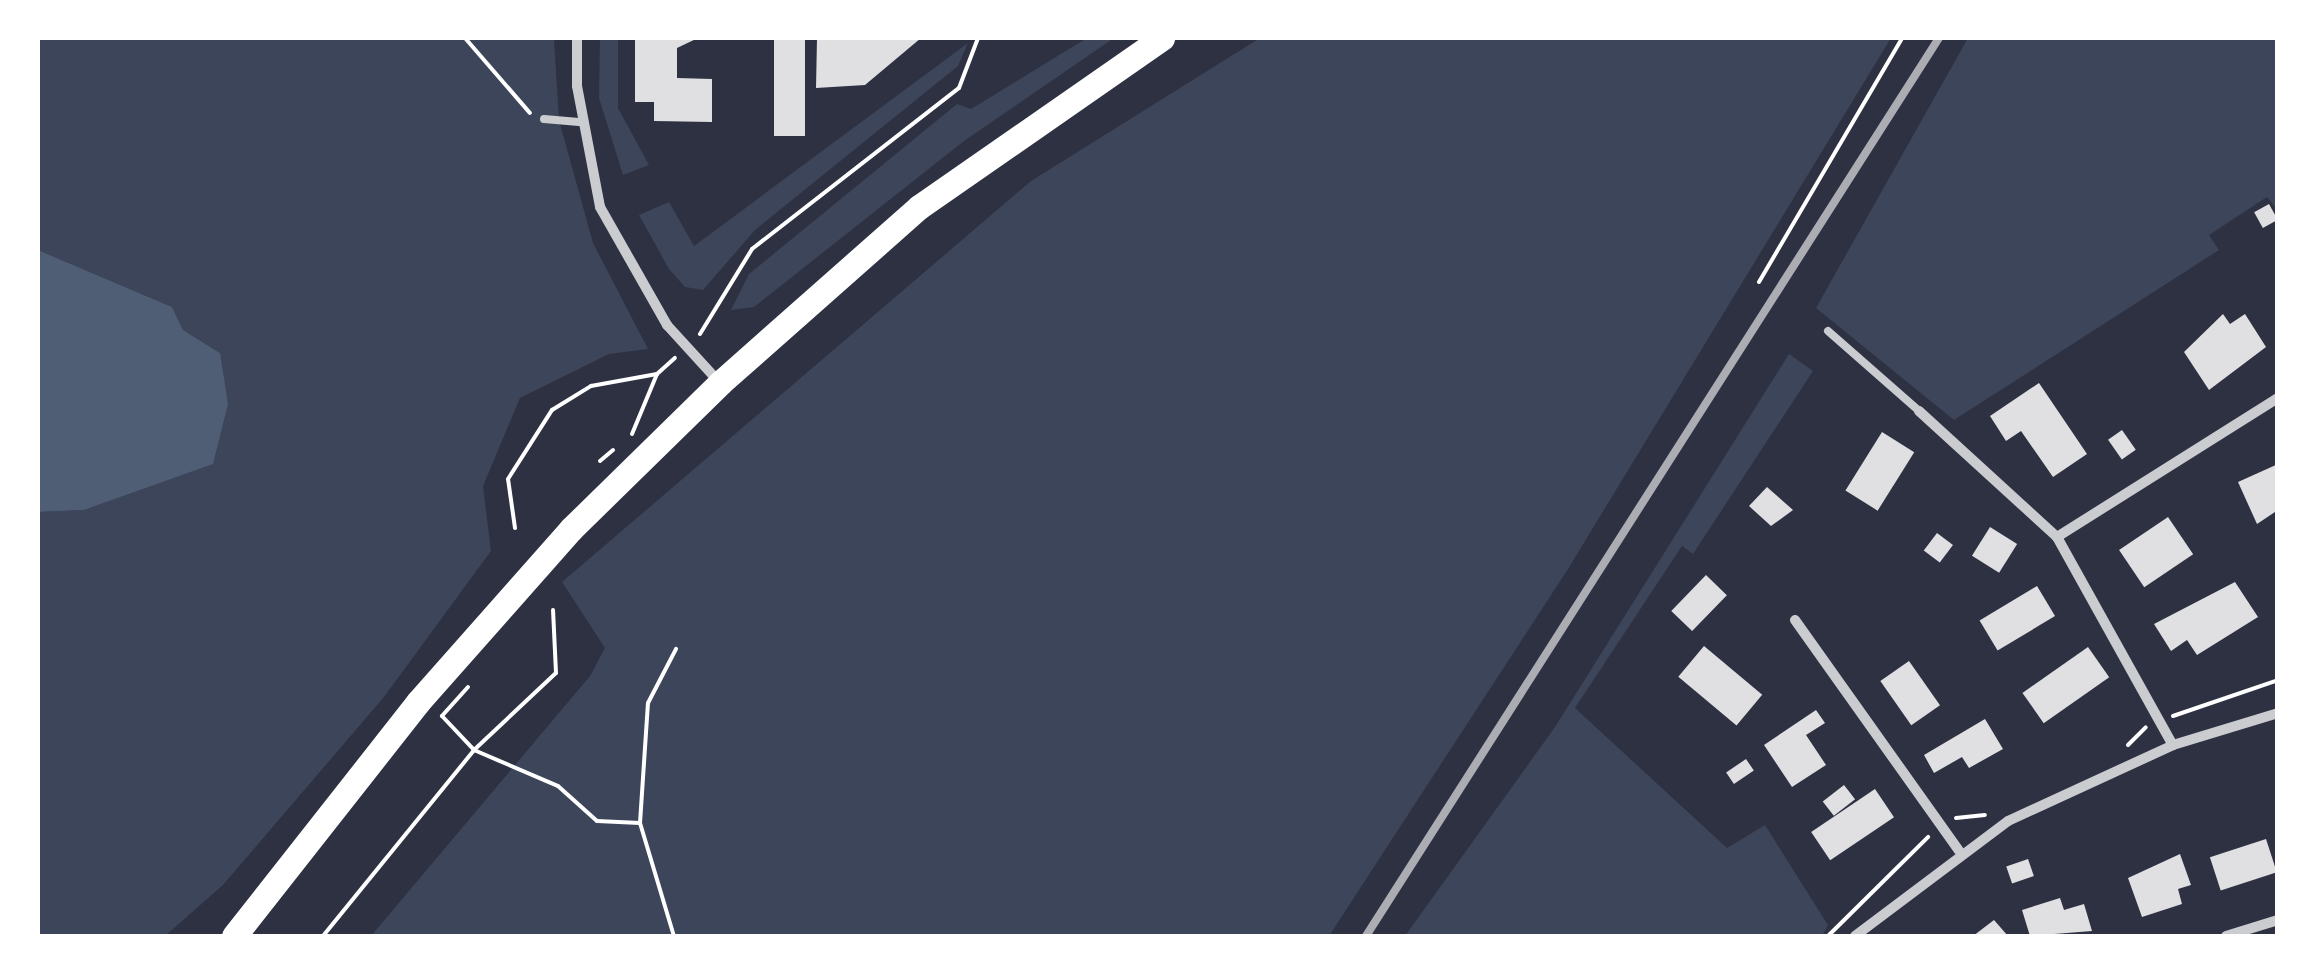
<!DOCTYPE html>
<html>
<head>
<meta charset="utf-8">
<style>
	body { margin:0 }
	#map { position:relative; width:2315px; height:974px; overflow:hidden; background:#2d3142; font-family:Roboto,sans-serif }
	div>[style] { position:absolute }
	.green>* { inset:0; background:#3c4559 }
	.water>* { inset:0; background:#4f5d75 }
	.building>* { inset:0; background:#e0e0e3; transform-origin:0 0 }
	.path>* { height:4px; margin:-2px; padding:0 2px; transform-origin:2px; border-radius:2px; background:#fff }
	.service>* { height:8px; margin:-4px; padding:0 4px; transform-origin:4px; border-radius:4px; background:#caccd0 }
	.minor>* { height:10px; margin:-5px; padding:0 5px; transform-origin:5px; border-radius:5px; background:#caccd0 }
	.trunk>* { height:25px; margin:-12.5px; padding:0 12.5px; transform-origin:12.5px; border-radius:12.5px; background:#fff }
	.rail>* { height:8px; margin:-4px; padding:0 4px; transform-origin:4px; border-radius:4px; background:#abadb3 }
	span { translate:-50% -50%; white-space:nowrap; text-align:center; line-height:1.15; -webkit-text-stroke:8px #fff; paint-order:stroke }
	.frame { position:absolute; inset:0; border:40px solid #fff; pointer-events:none }
</style>
</head>
<body>
<div id="map">
	<div class="green">
		<div style="clip-path:polygon(38px 38px,554px 38px,559px 120px,593px 243px,648px 349px,609px 354px,520px 398px,483px 486px,491px 551px,384px 697px,223px 885px,165px 936px,38px 936px,38px 512px,84px 510px,212px 464px,220px 353px,183px 330px,172px 307px,38px 250px)"></div>
		<div style="clip-path:polygon(600px 38px,618px 38px,618px 108px,649px 165px,623px 175px,599px 98px)"></div>
		<div style="clip-path:polygon(1087px 38px,1114px 38px,964px 141px,754px 307px,731px 310px,749px 274px,957px 104px,971px 109px)"></div>
		<div style="clip-path:polygon(1260px 38px,1891px 38px,1568px 569px,1329px 936px,371px 936px,590px 676px,605px 648px,562px 582px,1031px 181px)"></div>
		<div style="clip-path:polygon(1968px 38px,2277px 38px,2278px 211px,2267px 197px,2209px 235px,2219px 250px,1954px 420px,1816px 308px)"></div>
		<div style="clip-path:polygon(968px 43px,958px 66px,755px 230px,703px 290px,685px 287px,669px 269px,639px 215px,669px 202px,694px 246px)"></div>
		<div style="clip-path:polygon(1789px 354px,1813px 371px,1693px 554px,1682px 546px,1575px 708px,1727px 848px,1765px 825px,1828px 925px,1822px 936px,1405px 936px,1555px 727px)"></div>
	</div>
	<div class="water">
		<div style="clip-path:polygon(38px 250px,172px 307px,183px 330px,220px 353px,228px 404px,213px 464px,84px 510px,38px 512px)"></div>
	</div>
	<div class="building">
		<div style="clip-path:polygon(635px 38px,698px 38px,677px 48px,677px 78px,712px 79px,712px 122px,654px 121px,654px 102px,635px 102px)"></div>
		<div style="left:774px;top:38px;width:31px;height:98px"></div>
		<div style="clip-path:polygon(817px 38px,842px 40px,921px 38px,865px 85px,816px 88px)"></div>
		<div style="left:2269px;top:204px;width:18px;height:17px;rotate:61deg"></div>
		<div style="clip-path:polygon(2223px 314px,2230px 324px,2245px 314px,2266px 347px,2209px 390px,2184px 352px)"></div>
		<div style="clip-path:polygon(2039px 383px,2087px 454px,2053px 477px,2021px 431px,2006px 441px,1990px 416px)"></div>
		<div style="left:2122px;top:430px;width:24px;height:17px;rotate:55deg"></div>
		<div style="left:1882px;top:432px;width:38px;height:69px;rotate:32deg"></div>
		<div style="clip-path:polygon(2278px 464px,2278px 510px,2257px 524px,2238px 482px)"></div>
		<div style="clip-path:polygon(1767px 487px,1793px 510px,1771px 526px,1749px 506px)"></div>
		<div style="left:2168px;top:517px;width:45px;height:59px;rotate:56deg"></div>
		<div style="left:1990px;top:527px;width:32px;height:34px;rotate:32deg"></div>
		<div style="left:1937px;top:533px;width:20px;height:22px;rotate:37deg"></div>
		<div style="left:1706px;top:575px;width:29px;height:50px;rotate:44deg"></div>
		<div style="clip-path:polygon(2235px 582px,2258px 617px,2197px 655px,2187px 640px,2171px 651px,2154px 624px)"></div>
		<div style="left:2037px;top:586px;width:35px;height:67px;rotate:59deg"></div>
		<div style="left:1704px;top:646px;width:76px;height:40px;rotate:40deg"></div>
		<div style="left:2088px;top:647px;width:37px;height:80px;rotate:55deg"></div>
		<div style="left:1909px;top:661px;width:54px;height:35px;rotate:55deg"></div>
		<div style="clip-path:polygon(1816px 710px,1825px 723px,1806px 735px,1826px 765px,1792px 787px,1764px 745px)"></div>
		<div style="clip-path:polygon(1985px 719px,2003px 749px,1969px 768px,1962px 757px,1934px 773px,1924px 755px)"></div>
		<div style="left:1746px;top:759px;width:14px;height:24px;rotate:56deg"></div>
		<div style="left:1844px;top:785px;width:18px;height:27px;rotate:52deg"></div>
		<div style="left:1875px;top:789px;width:34px;height:77px;rotate:56deg"></div>
		<div style="left:2266px;top:839px;width:35px;height:59px;rotate:72deg"></div>
		<div style="clip-path:polygon(2180px 854px,2191px 885px,2178px 889px,2182px 904px,2142px 917px,2128px 878px)"></div>
		<div style="left:2028px;top:859px;width:18px;height:23px;rotate:71deg"></div>
		<div style="clip-path:polygon(2060px 898px,2064px 910px,2084px 904px,2092px 931px,2030px 936px,2022px 910px)"></div>
		<div style="clip-path:polygon(1994px 920px,2008px 936px,1973px 936px)"></div>
	</div>
	<div class="path">
		<div style="left:465px;top:38px;width:99px;rotate:49.1deg"></div>
		<div style="left:1759px;top:282px;width:283px;rotate:-59.6deg"></div>
		<div style="left:700px;top:334px;width:100px;rotate:-58.5deg"></div>
		<div style="left:752px;top:249px;width:262px;rotate:-37.9deg"></div>
		<div style="left:959px;top:88px;width:53px;rotate:-69.2deg"></div>
		<div style="left:632px;top:434px;width:65px;rotate:-67.4deg"></div>
		<div style="left:600px;top:461px;width:17px;rotate:-40deg"></div>
		<div style="left:515px;top:528px;width:49px;rotate:-98.1deg"></div>
		<div style="left:508px;top:479px;width:82px;rotate:-57.5deg"></div>
		<div style="left:552px;top:410px;width:46px;rotate:-31.6deg"></div>
		<div style="left:591px;top:386px;width:67px;rotate:-10.3deg"></div>
		<div style="left:657px;top:374px;width:24px;rotate:-42deg"></div>
		<div style="left:468px;top:687px;width:39px;rotate:132deg"></div>
		<div style="left:442px;top:716px;width:47px;rotate:46.7deg"></div>
		<div style="left:474px;top:750px;width:91px;rotate:23.2deg"></div>
		<div style="left:558px;top:786px;width:52px;rotate:41.9deg"></div>
		<div style="left:597px;top:821px;width:43px;rotate:2.7deg"></div>
		<div style="left:640px;top:823px;width:118px;rotate:73.3deg"></div>
		<div style="left:2173px;top:716px;width:111px;rotate:-18.9deg"></div>
		<div style="left:2128px;top:745px;width:25px;rotate:-45deg"></div>
		<div style="left:1956px;top:818px;width:29px;rotate:-6deg"></div>
		<div style="left:640px;top:823px;width:120px;rotate:-86.2deg"></div>
		<div style="left:648px;top:703px;width:61px;rotate:-62.6deg"></div>
		<div style="left:323px;top:936px;width:240px;rotate:-50.9deg"></div>
		<div style="left:474px;top:750px;width:112px;rotate:-43.2deg"></div>
		<div style="left:556px;top:673px;width:63px;rotate:-92.7deg"></div>
		<div style="left:1828px;top:936px;width:141px;rotate:-44.7deg"></div>
	</div>
	<div class="service">
		<div style="left:544px;top:119px;width:38px;rotate:5deg"></div>
		<div style="left:1828px;top:331px;width:121px;rotate:41.3deg"></div>
	</div>
	<div class="minor">
		<div style="left:577px;top:38px;width:48px;rotate:90deg"></div>
		<div style="left:577px;top:86px;width:123px;rotate:79.2deg"></div>
		<div style="left:600px;top:207px;width:136px;rotate:60.4deg"></div>
		<div style="left:667px;top:325px;width:77px;rotate:47.6deg"></div>
		<div style="left:1919px;top:411px;width:187px;rotate:42.4deg"></div>
		<div style="left:2057px;top:537px;width:238px;rotate:60.9deg"></div>
		<div style="left:2057px;top:537px;width:261px;rotate:-32.2deg"></div>
		<div style="left:1795px;top:620px;width:283px;rotate:54.6deg"></div>
		<div style="left:1855px;top:936px;width:191px;rotate:-36.9deg"></div>
		<div style="left:2008px;top:821px;width:182px;rotate:-24.7deg"></div>
		<div style="left:2173px;top:745px;width:110px;rotate:-16.9deg"></div>
		<div style="left:2226px;top:936px;width:54px;rotate:-17.1deg"></div>
	</div>
	<div class="trunk">
		<div style="left:234px;top:936px;width:298px;rotate:-51.8deg"></div>
		<div style="left:418px;top:702px;width:231px;rotate:-48.5deg"></div>
		<div style="left:571px;top:529px;width:209px;rotate:-44.4deg"></div>
		<div style="left:720px;top:383px;width:266px;rotate:-41.5deg"></div>
		<div style="left:919px;top:207px;width:296px;rotate:-34.8deg"></div>
	</div>
	<div class="rail">
		<div style="left:1366px;top:936px;width:1065px;rotate:-57.46deg"></div>
	</div>
	<div class="frame"></div>
</div>
</body>
</html>
